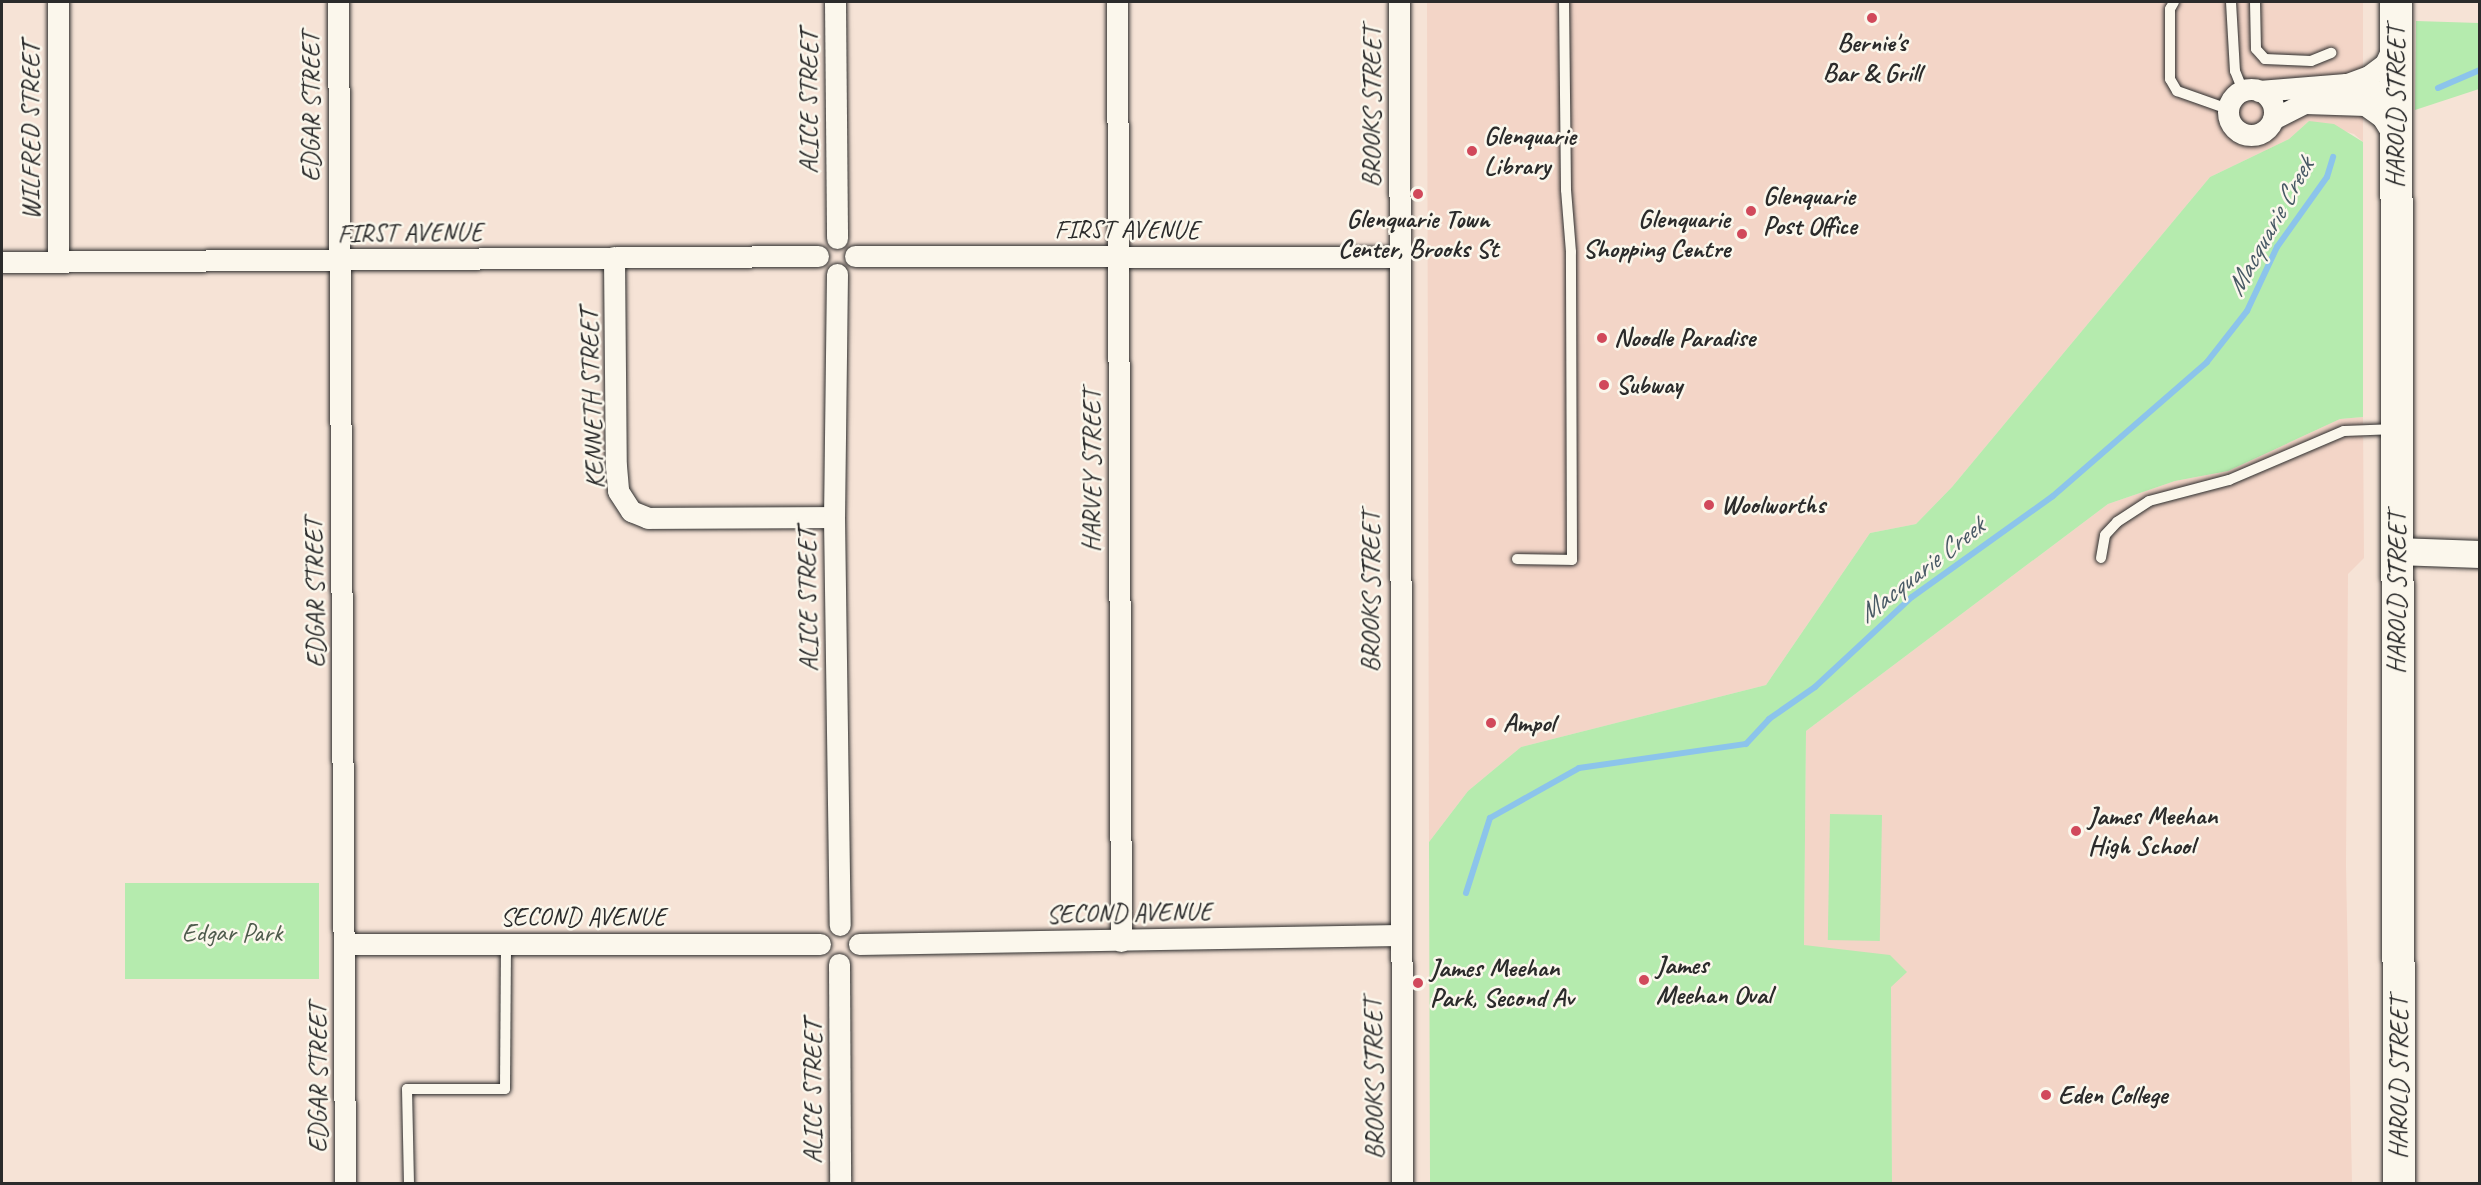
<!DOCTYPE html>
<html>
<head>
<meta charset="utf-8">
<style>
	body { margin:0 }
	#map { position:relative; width:2481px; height:1185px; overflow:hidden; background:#f6e3d6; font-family:Caveat,sans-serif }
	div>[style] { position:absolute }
	.built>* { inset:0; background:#f3d5c7 }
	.green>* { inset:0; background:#b5ebae; transform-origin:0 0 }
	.stream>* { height:6px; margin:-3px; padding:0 3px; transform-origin:3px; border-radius:3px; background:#8cc4eb }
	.roads { filter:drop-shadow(0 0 2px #2b2b2b) drop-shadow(0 0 2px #2b2b2b) }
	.service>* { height:10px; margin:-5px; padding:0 5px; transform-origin:5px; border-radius:5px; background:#fbf7ec }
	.minor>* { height:21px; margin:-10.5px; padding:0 10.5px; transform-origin:10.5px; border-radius:10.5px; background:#fbf7ec }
	.minor>.ring { margin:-10.5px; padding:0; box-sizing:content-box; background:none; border:21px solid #fbf7ec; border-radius:50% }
	.tertiary>* { height:27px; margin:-13.5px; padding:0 13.5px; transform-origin:13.5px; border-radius:13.5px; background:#fbf7ec }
	.secondary>* { height:32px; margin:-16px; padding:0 16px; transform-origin:16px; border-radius:16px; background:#fbf7ec }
	.dots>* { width:16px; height:16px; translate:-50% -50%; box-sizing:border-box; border:3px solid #fbf7ec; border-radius:50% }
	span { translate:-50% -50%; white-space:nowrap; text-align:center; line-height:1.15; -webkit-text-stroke:5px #fbf7ec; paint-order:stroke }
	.poi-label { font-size:26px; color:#2b2b2b; font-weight:700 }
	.left { translate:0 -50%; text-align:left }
	.right { translate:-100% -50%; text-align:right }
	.street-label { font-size:26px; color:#2b2b2b }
	.park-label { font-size:26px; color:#4e5b4c }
	.water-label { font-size:27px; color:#485965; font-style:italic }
	.frame { position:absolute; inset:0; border:3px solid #2b2b2b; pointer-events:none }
</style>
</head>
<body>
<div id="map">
	<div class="built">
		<div style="clip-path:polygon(1427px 2px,2363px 2px,2363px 142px,2354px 134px,2309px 121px,2289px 139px,2210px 177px,1952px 487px,1916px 524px,1870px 533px,1766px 685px,1521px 747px,1468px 791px,1429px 842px)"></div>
		<div style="clip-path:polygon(2363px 417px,2364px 558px,2348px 574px,2346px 866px,2352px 1183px,1892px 1183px,1891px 987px,1804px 945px,1806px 731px,2108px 504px,2175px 481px,2228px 471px,2340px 419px)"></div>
	</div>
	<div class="green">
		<div style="clip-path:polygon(2416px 21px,2479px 23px,2479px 89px,2415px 110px)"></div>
		<div style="clip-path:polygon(2309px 121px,2334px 124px,2363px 142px,2363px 417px,2340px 419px,2228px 471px,2175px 481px,2108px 504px,1806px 731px,1804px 945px,1890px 955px,1907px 972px,1891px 987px,1892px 1183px,1430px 1183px,1429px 842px,1468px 791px,1521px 747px,1766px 685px,1870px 533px,1916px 524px,1952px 487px,2210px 177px,2289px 139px)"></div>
		<div style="left:1830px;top:814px;width:52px;height:126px;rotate:1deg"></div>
		<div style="left:125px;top:883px;width:194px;height:96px"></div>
	</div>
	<div class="stream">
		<div style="left:2438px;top:88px;width:46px;rotate:-23.2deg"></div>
		<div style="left:1466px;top:893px;width:79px;rotate:-72.3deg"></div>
		<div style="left:1490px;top:818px;width:102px;rotate:-29.3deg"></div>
		<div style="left:1579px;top:768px;width:169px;rotate:-8.2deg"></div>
		<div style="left:1746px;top:744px;width:34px;rotate:-47deg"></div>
		<div style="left:1769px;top:719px;width:56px;rotate:-34.8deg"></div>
		<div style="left:1815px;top:687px;width:132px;rotate:-42.9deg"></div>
		<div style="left:1912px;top:597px;width:173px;rotate:-35.6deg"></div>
		<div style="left:2053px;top:496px;width:204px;rotate:-41deg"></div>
		<div style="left:2207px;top:362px;width:65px;rotate:-51.9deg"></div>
		<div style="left:2247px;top:311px;width:71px;rotate:-64.9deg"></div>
		<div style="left:2277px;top:247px;width:86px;rotate:-54.5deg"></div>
		<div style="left:2327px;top:177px;width:21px;rotate:-73deg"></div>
	</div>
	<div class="roads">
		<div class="service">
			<div style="left:2174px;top:2px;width:8px;rotate:120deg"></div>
			<div style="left:2170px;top:9px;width:70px;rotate:90deg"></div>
			<div style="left:2170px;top:79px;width:14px;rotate:60deg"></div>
			<div style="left:2177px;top:91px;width:54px;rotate:19.4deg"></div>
			<div style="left:2231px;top:2px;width:69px;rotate:86.7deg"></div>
			<div style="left:2235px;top:71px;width:22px;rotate:68deg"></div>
			<div style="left:2255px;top:2px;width:47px;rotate:88.8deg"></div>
			<div style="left:2256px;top:49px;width:13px;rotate:48deg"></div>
			<div style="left:2265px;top:59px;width:46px;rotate:2.5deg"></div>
			<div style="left:2311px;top:61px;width:22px;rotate:-22deg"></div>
			<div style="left:2101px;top:558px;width:23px;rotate:-80deg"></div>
			<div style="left:2105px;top:535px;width:18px;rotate:-47deg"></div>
			<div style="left:2117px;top:522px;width:38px;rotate:-33deg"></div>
			<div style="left:2149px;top:501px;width:83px;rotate:-14.7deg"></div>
			<div style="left:2229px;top:480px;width:125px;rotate:-23.1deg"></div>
			<div style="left:2344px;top:431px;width:52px;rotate:-2.2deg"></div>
			<div style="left:1517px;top:559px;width:55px;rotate:1deg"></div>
			<div style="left:1572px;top:560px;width:308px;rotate:-90.2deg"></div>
			<div style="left:1571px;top:252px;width:62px;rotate:-94.6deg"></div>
			<div style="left:1566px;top:190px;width:188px;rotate:-90.6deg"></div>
			<div style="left:409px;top:1184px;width:95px;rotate:-91.2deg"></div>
			<div style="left:407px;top:1089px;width:98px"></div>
			<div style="left:505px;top:1089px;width:145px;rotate:-89.6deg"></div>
		</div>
		<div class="minor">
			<div style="left:58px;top:2px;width:258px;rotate:90deg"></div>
			<div style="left:338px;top:2px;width:1182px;rotate:89.66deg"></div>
			<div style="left:835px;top:2px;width:236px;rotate:89.5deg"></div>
			<div style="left:1117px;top:2px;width:939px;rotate:89.76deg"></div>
			<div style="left:1399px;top:2px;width:1182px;rotate:89.85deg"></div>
			<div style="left:2347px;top:84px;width:23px;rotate:-20deg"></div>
			<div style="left:2369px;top:76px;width:20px;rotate:-37deg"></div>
			<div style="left:2385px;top:64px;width:21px;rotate:-65deg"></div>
			<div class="ring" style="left:2228px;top:89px;width:25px;height:25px"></div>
			<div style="left:2259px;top:91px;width:87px;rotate:-4.6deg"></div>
			<div style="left:2346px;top:84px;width:50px;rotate:13.8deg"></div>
			<div style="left:2273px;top:119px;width:36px;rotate:-27deg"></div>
			<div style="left:2305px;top:103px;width:60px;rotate:1.9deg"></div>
			<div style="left:2365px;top:105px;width:21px;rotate:35deg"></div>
			<div style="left:2382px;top:117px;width:25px;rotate:58deg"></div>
			<div style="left:855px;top:256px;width:544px;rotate:0.11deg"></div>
			<div style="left:614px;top:257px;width:209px;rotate:89.5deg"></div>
			<div style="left:616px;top:466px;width:25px;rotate:85deg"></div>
			<div style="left:618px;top:491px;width:24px;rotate:57deg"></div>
			<div style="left:631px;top:511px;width:18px;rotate:22deg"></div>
			<div style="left:648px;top:518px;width:186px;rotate:-0.3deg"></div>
			<div style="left:2px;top:262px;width:816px;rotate:-0.42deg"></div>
			<div style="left:837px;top:274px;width:243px;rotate:90.7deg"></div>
			<div style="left:834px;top:517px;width:408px;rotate:89.2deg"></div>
			<div style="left:345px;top:944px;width:475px"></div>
			<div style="left:859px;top:944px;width:540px;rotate:-0.95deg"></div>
			<div style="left:839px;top:964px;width:220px;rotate:89.7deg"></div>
		</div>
		<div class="tertiary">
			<div style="left:2396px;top:551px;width:84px;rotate:2deg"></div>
		</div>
		<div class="secondary">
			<div style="left:2396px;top:2px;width:1182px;rotate:89.85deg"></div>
		</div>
	</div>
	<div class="dots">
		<div style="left:1872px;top:18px;background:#d1495b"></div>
		<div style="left:1472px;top:151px;background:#d1495b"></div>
		<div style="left:1418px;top:194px;background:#d1495b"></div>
		<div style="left:1751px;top:211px;background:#d1495b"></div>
		<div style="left:1742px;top:234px;background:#d1495b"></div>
		<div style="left:1602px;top:338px;background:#d1495b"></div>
		<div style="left:1604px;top:385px;background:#d1495b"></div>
		<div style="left:1709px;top:505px;background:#d1495b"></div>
		<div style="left:1491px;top:723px;background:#d1495b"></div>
		<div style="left:2076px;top:831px;background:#d1495b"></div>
		<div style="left:1644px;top:980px;background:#d1495b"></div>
		<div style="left:1418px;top:983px;background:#d1495b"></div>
		<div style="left:2046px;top:1095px;background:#d1495b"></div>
	</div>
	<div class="poi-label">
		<span style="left:1872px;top:58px">Bernie's<br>Bar &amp; Grill</span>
		<span class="left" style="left:1484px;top:151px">Glenquarie<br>Library</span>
		<span class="left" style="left:1763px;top:211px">Glenquarie<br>Post Office</span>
		<span style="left:1418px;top:234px">Glenquarie Town<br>Center, Brooks St</span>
		<span class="right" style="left:1730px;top:234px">Glenquarie<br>Shopping Centre</span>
		<span class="left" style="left:1614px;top:338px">Noodle Paradise</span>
		<span class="left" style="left:1616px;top:385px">Subway</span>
		<span class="left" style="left:1721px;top:505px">Woolworths</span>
		<span class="left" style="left:1503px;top:723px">Ampol</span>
		<span class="left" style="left:2088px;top:831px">James Meehan<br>High School</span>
		<span class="left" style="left:1656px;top:980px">James<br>Meehan Oval</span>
		<span class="left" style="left:1430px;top:983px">James Meehan<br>Park, Second Av</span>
		<span class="left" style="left:2058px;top:1095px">Eden College</span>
	</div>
	<div class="street-label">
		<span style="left:809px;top:102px;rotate:-90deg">ALICE STREET</span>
		<span style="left:311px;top:107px;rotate:-90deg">EDGAR STREET</span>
		<span style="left:1372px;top:107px;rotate:-90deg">BROOKS STREET</span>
		<span style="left:2396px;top:107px;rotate:-90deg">HAROLD STREET</span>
		<span style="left:31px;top:131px;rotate:-90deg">WILFRED STREET</span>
		<span style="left:1127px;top:230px">FIRST AVENUE</span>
		<span style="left:410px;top:233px;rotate:-1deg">FIRST AVENUE</span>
		<span style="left:592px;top:399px;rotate:-92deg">KENNETH STREET</span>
		<span style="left:1092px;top:471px;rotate:-90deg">HARVEY STREET</span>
		<span style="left:1371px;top:592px;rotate:-90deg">BROOKS STREET</span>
		<span style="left:315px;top:593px;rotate:-91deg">EDGAR STREET</span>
		<span style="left:2397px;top:593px;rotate:-90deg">HAROLD STREET</span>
		<span style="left:808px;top:600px;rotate:-91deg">ALICE STREET</span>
		<span style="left:1129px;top:913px;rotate:-1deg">SECOND AVENUE</span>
		<span style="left:583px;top:917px">SECOND AVENUE</span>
		<span style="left:318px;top:1078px;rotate:-90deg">EDGAR STREET</span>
		<span style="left:2399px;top:1078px;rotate:-90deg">HAROLD STREET</span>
		<span style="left:1374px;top:1079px;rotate:-91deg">BROOKS STREET</span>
		<span style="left:813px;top:1092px;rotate:-90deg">ALICE STREET</span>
	</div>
	<div class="park-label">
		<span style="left:232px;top:933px">Edgar Park</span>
	</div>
	<div class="water-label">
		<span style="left:2270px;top:227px;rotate:-61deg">Macquarie Creek</span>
		<span style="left:1921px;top:570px;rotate:-38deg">Macquarie Creek</span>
	</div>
	<div class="frame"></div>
</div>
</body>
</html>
